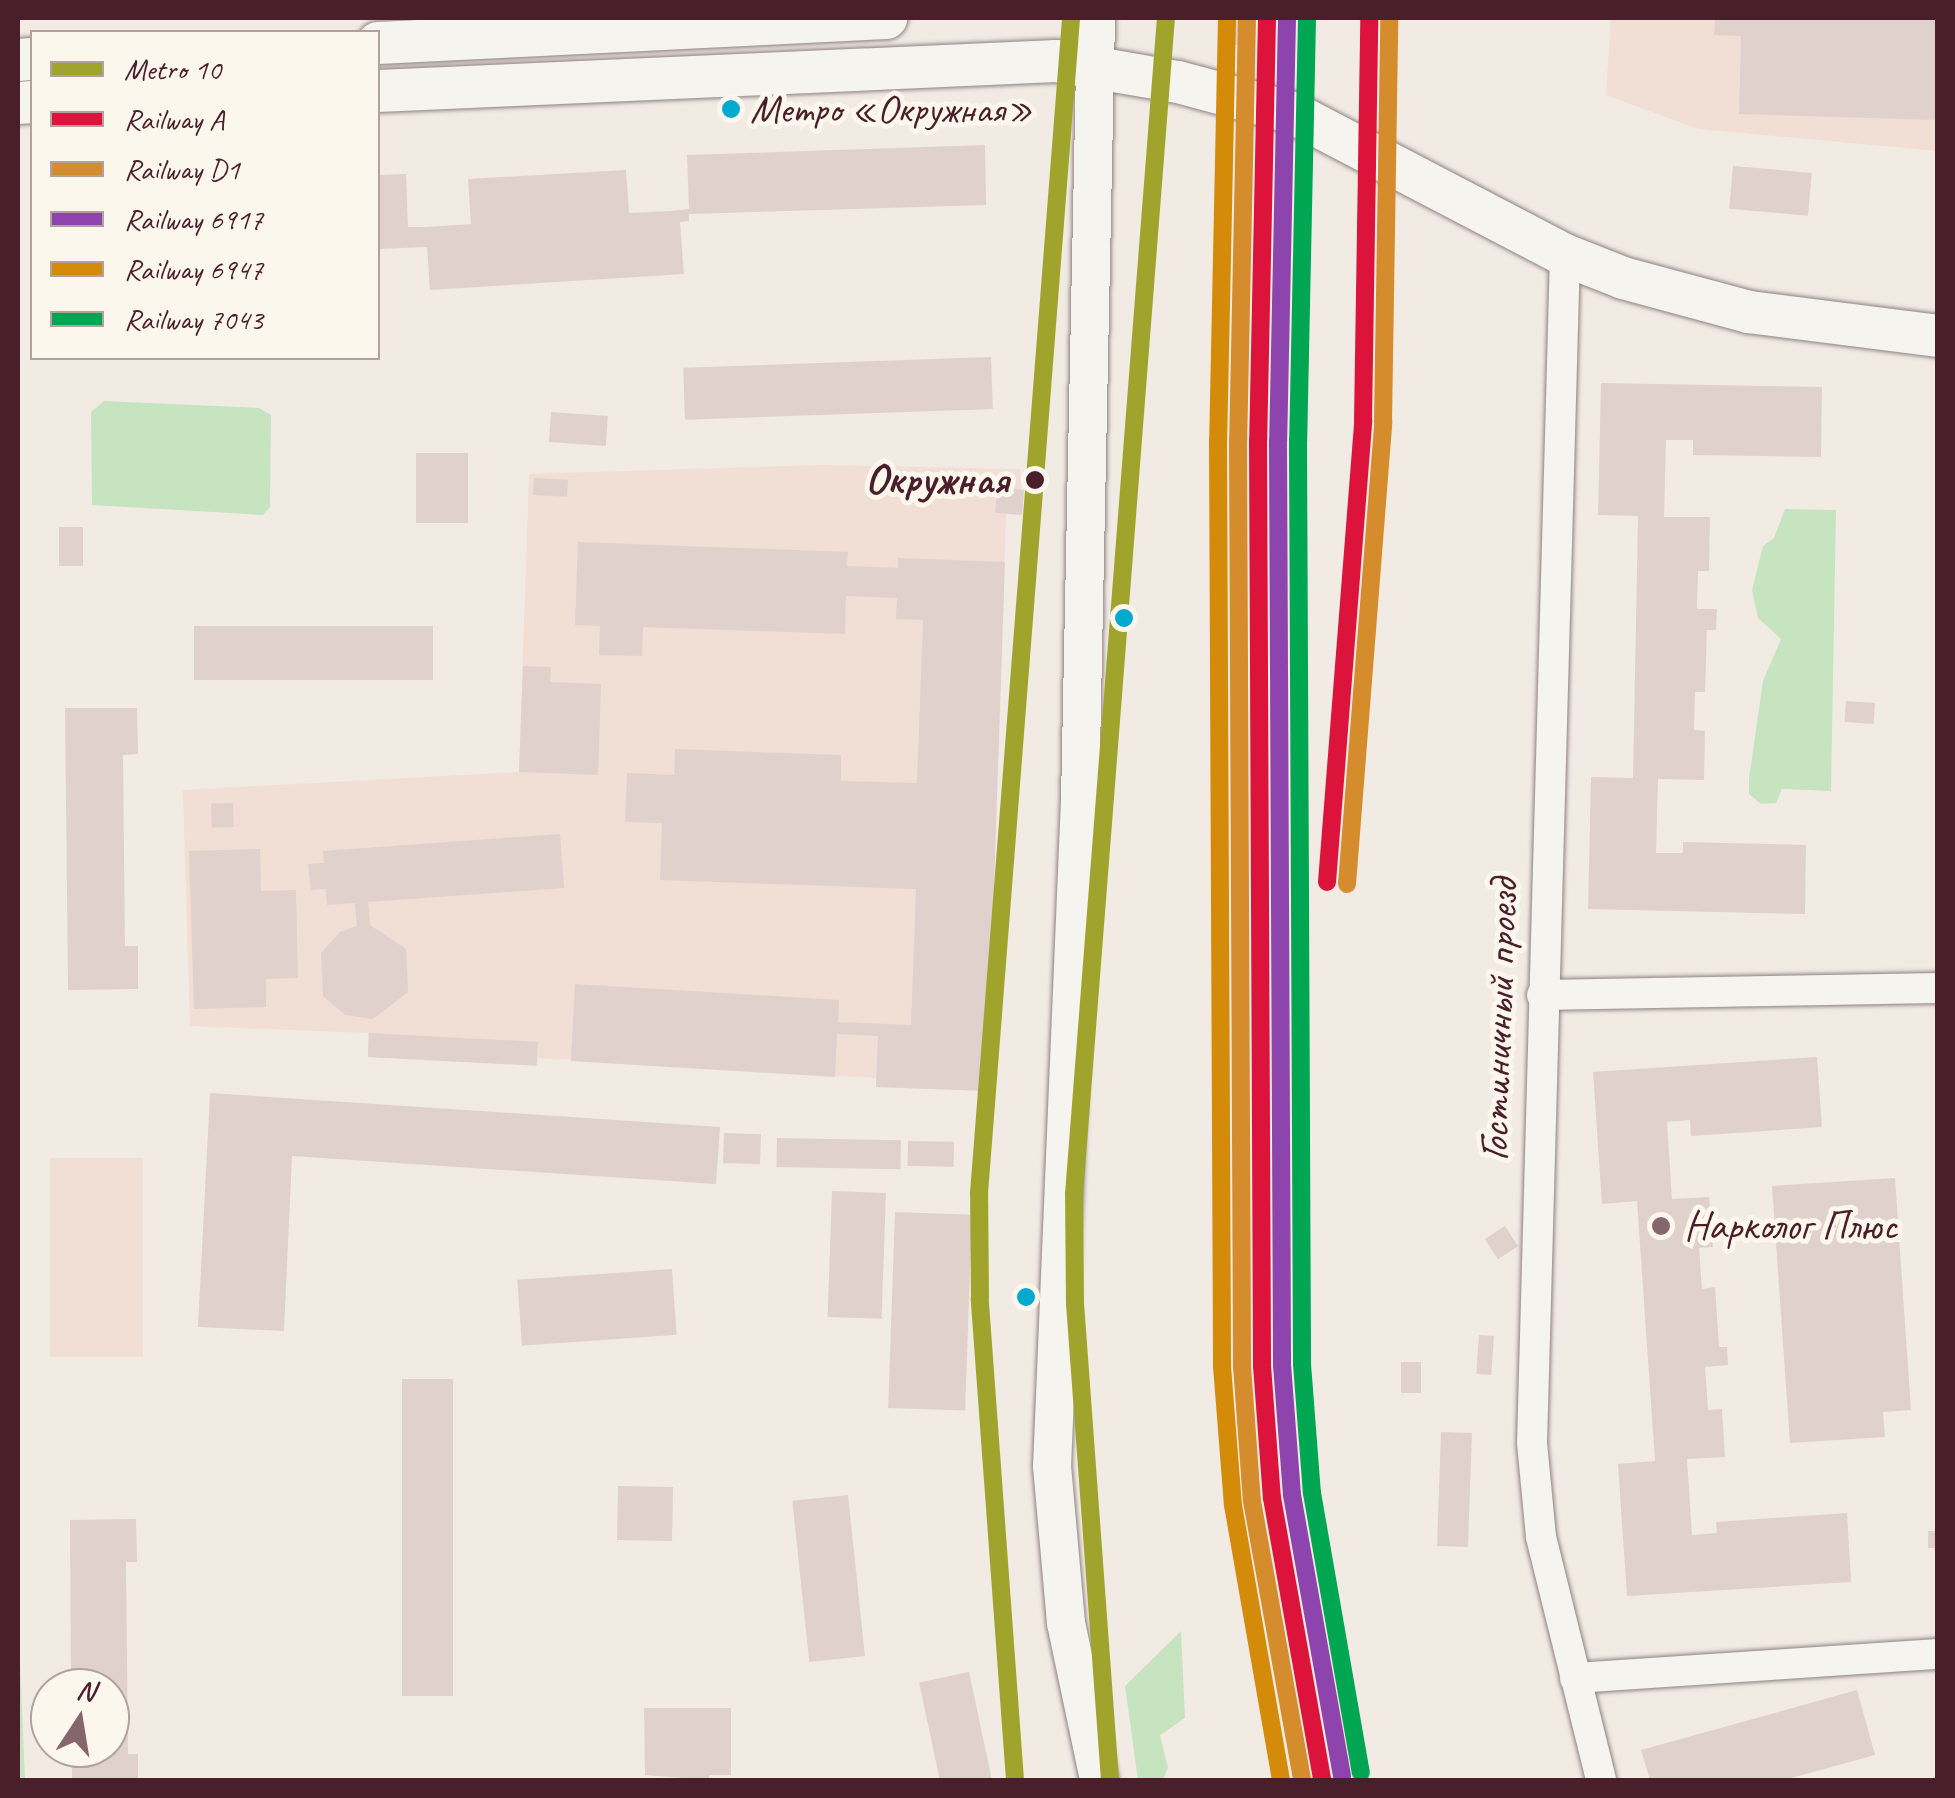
<!DOCTYPE html>
<html>
<head>
<meta charset="utf-8">
<style>
	body { margin:0 }
	#map { position:relative; width:1955px; height:1798px; overflow:hidden; background:#f2ebe4; font-family:Caveat,sans-serif }
	div>[style] { position:absolute }
	.built>* { inset:0; background:#f1ded5; transform-origin:0 0 }
	.green>* { inset:0; background:#c7e4c1 }
	.building>* { inset:0; background:#e0d1cc; transform-origin:0 0 }
	.roads { filter:drop-shadow(0 0 2px #8e8282) drop-shadow(0 0 2px #8e8282) }
	.minor>* { height:30px; margin:-15px; padding:0 15px; transform-origin:15px; border-radius:15px; background:#f5f4ef }
	.tertiary>* { height:38px; margin:-19px; padding:0 19px; transform-origin:19px; border-radius:19px; background:#f5f4ef }
	.secondary>* { height:42px; margin:-21px; padding:0 21px; transform-origin:21px; border-radius:21px; background:#f5f4ef }
	.rail-1>* { height:18px; margin:-9px; padding:0 9px; transform-origin:9px; border-radius:9px; background:#dc143c }
	.rail-2>* { height:18px; margin:-9px; padding:0 9px; transform-origin:9px; border-radius:9px; background:#d58c2d }
	.rail-3>* { height:18px; margin:-9px; padding:0 9px; transform-origin:9px; border-radius:9px; background:#8e44ad }
	.rail-4>* { height:18px; margin:-9px; padding:0 9px; transform-origin:9px; border-radius:9px; background:#d48b09 }
	.rail-5>* { height:18px; margin:-9px; padding:0 9px; transform-origin:9px; border-radius:9px; background:#00a651 }
	.metro-1>* { height:18px; margin:-9px; padding:0 9px; transform-origin:9px; border-radius:9px; background:#a1a42c }
	.dots>* { width:28px; height:28px; translate:-50% -50%; box-sizing:border-box; border:5px solid #fbf7ec; border-radius:50% }
	span { translate:-50% -50%; white-space:nowrap; text-align:center; line-height:1.15; -webkit-text-stroke:10px #fbf7ec; paint-order:stroke }
	.bus-label { font-size:40px; color:#4a1f2b }
	.left { translate:0 -50%; text-align:left }
	.stop-label { font-size:42px; color:#4a1f2b; font-weight:700 }
	.right { translate:-100% -50%; text-align:right }
	.street-label { font-size:42px; color:#4a1f2b }
	.poi-label { font-size:42px; color:#4a1f2b }
	.frame { position:absolute; inset:0; border:20px solid #4a1f2b; pointer-events:none }
	.legend { position:absolute; left:30px; top:30px; width:350px; height:330px; box-sizing:border-box; background:#fbf7ec; border:2px solid #b4a19f; margin:0; padding:12px 18px; list-style:none; font-size:30px; color:#4a1f2b }
	.legend li { display:flex; align-items:center; gap:20px; height:50px }
	.legend b { width:50px; border:2px solid #b4a19f }
	.north { position:absolute; left:30px; top:1668px; width:100px; height:100px; box-sizing:border-box; background:#fbf7ec; border:2px solid #b4a19f; border-radius:50%; rotate:12deg; font-size:28px; font-weight:700; line-height:40px; text-align:center; color:#4a1f2b }
	.north::after { content:''; display:block; margin:auto; width:35px; height:45px; background:#85666c; clip-path:polygon(50% 0,100% 100%,50% 72%,0 100%) }
</style>
</head>
<body>
<div id="map">
	<div class="built">
		<div style="clip-path:polygon(1611px 18px,1937px 18px,1937px 151px,1698px 129px,1606px 95px)"></div>
		<div style="clip-path:polygon(822px 465px,1020px 469px,1022px 515px,1006px 514px,987px 1091px,876px 1087px,876px 1078px,538px 1058px,537px 1065px,368px 1057px,368px 1033px,190px 1026px,183px 790px,519px 772px,529px 474px)"></div>
		<div style="left:50px;top:1158px;width:93px;height:199px"></div>
	</div>
	<div class="green">
		<div style="clip-path:polygon(104px 401px,259px 408px,271px 415px,270px 507px,263px 515px,92px 505px,91px 412px)"></div>
		<div style="clip-path:polygon(1785px 509px,1836px 510px,1831px 791px,1782px 789px,1776px 803px,1761px 804px,1749px 794px,1749px 779px,1763px 681px,1781px 639px,1758px 618px,1752px 590px,1763px 546px,1774px 538px)"></div>
		<div style="clip-path:polygon(18px 1614px,25px 1780px,18px 1780px)"></div>
		<div style="clip-path:polygon(1181px 1631px,1185px 1718px,1160px 1735px,1168px 1768px,1163px 1780px,1138px 1780px,1125px 1686px)"></div>
	</div>
	<div class="building">
		<div style="clip-path:polygon(1715px 18px,1938px 18px,1938px 120px,1739px 114px,1741px 36px,1714px 35px)"></div>
		<div style="left:1229px;top:20px;width:26px;height:25px"></div>
		<div style="clip-path:polygon(985px 145px,986px 205px,689px 214px,689px 221px,680px 222px,684px 274px,430px 290px,427px 247px,378px 249px,378px 175px,406px 174px,408px 227px,426px 227px,471px 224px,468px 179px,626px 170px,629px 213px,670px 211px,689px 209px,687px 155px)"></div>
		<div style="left:1733px;top:166px;width:79px;height:43px;rotate:5deg"></div>
		<div style="left:991px;top:357px;width:52px;height:308px;rotate:88deg"></div>
		<div style="clip-path:polygon(1601px 383px,1822px 387px,1821px 457px,1693px 455px,1693px 440px,1666px 440px,1664px 517px,1710px 517px,1709px 571px,1698px 571px,1697px 609px,1717px 609px,1716px 630px,1707px 630px,1705px 692px,1695px 692px,1694px 730px,1705px 731px,1704px 780px,1658px 779px,1656px 853px,1683px 853px,1683px 842px,1806px 845px,1805px 914px,1588px 909px,1591px 777px,1633px 778px,1638px 516px,1598px 515px)"></div>
		<div style="left:551px;top:412px;width:57px;height:30px;rotate:4deg"></div>
		<div style="left:416px;top:453px;width:52px;height:70px"></div>
		<div style="left:534px;top:478px;width:34px;height:17px;rotate:3deg"></div>
		<div style="left:997px;top:488px;width:27px;height:25px;rotate:4deg"></div>
		<div style="left:59px;top:527px;width:24px;height:39px"></div>
		<div style="clip-path:polygon(578px 542px,848px 552px,847px 566px,898px 568px,898px 558px,1005px 562px,987px 1091px,876px 1087px,878px 1036px,837px 1034px,835px 1077px,571px 1061px,575px 984px,839px 1000px,838px 1022px,911px 1025px,916px 889px,660px 880px,662px 823px,625px 822px,627px 773px,674px 775px,675px 749px,841px 755px,841px 781px,917px 783px,923px 620px,896px 619px,897px 598px,846px 596px,845px 634px,643px 627px,642px 656px,599px 655px,600px 626px,575px 625px)"></div>
		<div style="left:433px;top:626px;width:54px;height:239px;rotate:90deg"></div>
		<div style="clip-path:polygon(523px 666px,551px 667px,550px 682px,601px 684px,598px 775px,519px 772px)"></div>
		<div style="left:1846px;top:701px;width:29px;height:21px;rotate:4deg"></div>
		<div style="clip-path:polygon(65px 708px,137px 708px,138px 754px,123px 755px,125px 946px,138px 946px,138px 989px,68px 990px)"></div>
		<div style="left:233px;top:803px;width:24px;height:22px;rotate:88deg"></div>
		<div style="clip-path:polygon(560px 834px,564px 888px,368px 902px,370px 925px,406px 949px,408px 992px,373px 1019px,345px 1015px,323px 996px,321px 953px,340px 932px,357px 926px,355px 903px,327px 905px,326px 889px,311px 890px,308px 864px,324px 863px,323px 851px)"></div>
		<div style="clip-path:polygon(260px 849px,261px 891px,296px 890px,298px 978px,266px 979px,266px 1007px,194px 1009px,189px 851px)"></div>
		<div style="left:369px;top:1033px;width:169px;height:24px;rotate:3deg"></div>
		<div style="clip-path:polygon(1817px 1057px,1822px 1127px,1691px 1136px,1690px 1120px,1667px 1122px,1672px 1199px,1709px 1197px,1713px 1247px,1699px 1248px,1702px 1289px,1715px 1287px,1719px 1347px,1727px 1347px,1728px 1365px,1705px 1367px,1708px 1410px,1722px 1409px,1725px 1457px,1687px 1459px,1692px 1535px,1717px 1533px,1716px 1522px,1847px 1513px,1851px 1582px,1627px 1596px,1618px 1464px,1655px 1461px,1637px 1201px,1602px 1204px,1593px 1072px)"></div>
		<div style="clip-path:polygon(210px 1093px,720px 1127px,716px 1184px,292px 1156px,284px 1331px,198px 1327px)"></div>
		<div style="left:724px;top:1133px;width:37px;height:30px;rotate:2deg"></div>
		<div style="left:777px;top:1138px;width:124px;height:29px;rotate:1deg"></div>
		<div style="left:908px;top:1141px;width:46px;height:25px;rotate:1deg"></div>
		<div style="clip-path:polygon(1895px 1178px,1911px 1410px,1883px 1412px,1885px 1437px,1790px 1443px,1772px 1186px)"></div>
		<div style="left:832px;top:1191px;width:54px;height:126px;rotate:2deg"></div>
		<div style="left:895px;top:1212px;width:77px;height:196px;rotate:2deg"></div>
		<div style="left:1505px;top:1226px;width:24px;height:24px;rotate:57deg"></div>
		<div style="left:672px;top:1269px;width:66px;height:155px;rotate:86deg"></div>
		<div style="left:1479px;top:1335px;width:15px;height:39px;rotate:4deg"></div>
		<div style="left:1401px;top:1362px;width:20px;height:31px"></div>
		<div style="left:402px;top:1379px;width:51px;height:317px"></div>
		<div style="left:1441px;top:1432px;width:31px;height:114px;rotate:2deg"></div>
		<div style="left:618px;top:1486px;width:55px;height:54px;rotate:1deg"></div>
		<div style="left:848px;top:1495px;width:162px;height:56px;rotate:84deg"></div>
		<div style="clip-path:polygon(136px 1519px,137px 1562px,126px 1562px,128px 1754px,138px 1754px,138px 1780px,72px 1780px,72px 1748px,110px 1748px,110px 1688px,71px 1688px,70px 1520px)"></div>
		<div style="left:1928px;top:1531px;width:10px;height:17px"></div>
		<div style="left:969px;top:1672px;width:110px;height:51px;rotate:78deg"></div>
		<div style="clip-path:polygon(1857px 1690px,1875px 1755px,1784px 1780px,1650px 1780px,1641px 1750px)"></div>
		<div style="clip-path:polygon(644px 1708px,731px 1708px,731px 1775px,709px 1775px,709px 1780px,645px 1775px)"></div>
	</div>
	<div class="roads">
		<div class="minor">
			<div style="left:1565px;top:255px;width:1188px;rotate:91.59deg"></div>
			<div style="left:1532px;top:1443px;width:94px;rotate:84.5deg"></div>
			<div style="left:1541px;top:1537px;width:250px;rotate:76.1deg"></div>
			<div style="left:1542px;top:995px;width:396px;rotate:-1deg"></div>
			<div style="left:1575px;top:1678px;width:364px;rotate:-3.8deg"></div>
		</div>
		<div class="tertiary">
			<div style="left:1096px;top:18px;width:781px;rotate:91.17deg"></div>
			<div style="left:1080px;top:799px;width:668px;rotate:92.4deg"></div>
			<div style="left:1052px;top:1466px;width:158px;rotate:84.9deg"></div>
			<div style="left:1066px;top:1623px;width:160px;rotate:78.1deg"></div>
		</div>
		<div class="secondary">
			<div style="left:378px;top:43px;width:509px;rotate:-2.82deg"></div>
			<div style="left:18px;top:60px;width:14px;rotate:-4deg"></div>
			<div style="left:378px;top:91px;width:679px;rotate:-2.53deg"></div>
			<div style="left:1056px;top:61px;width:124px;rotate:9.8deg"></div>
			<div style="left:1178px;top:82px;width:119px;rotate:15.1deg"></div>
			<div style="left:1293px;top:113px;width:307px;rotate:27.6deg"></div>
			<div style="left:1565px;top:255px;width:62px;rotate:21.6deg"></div>
			<div style="left:1623px;top:278px;width:131px;rotate:15.1deg"></div>
			<div style="left:1749px;top:312px;width:191px;rotate:7.2deg"></div>
			<div style="left:18px;top:103px;width:14px;rotate:-4deg"></div>
		</div>
	</div>
	<div class="rail-1">
		<div style="left:1267px;top:18px;width:423px;rotate:91.2deg"></div>
		<div style="left:1258px;top:441px;width:925px;rotate:89.75deg"></div>
		<div style="left:1262px;top:1366px;width:132px;rotate:85.7deg"></div>
		<div style="left:1272px;top:1498px;width:286px;rotate:79.9deg"></div>
		<div style="left:1327px;top:882px;width:463px;rotate:-85.5deg"></div>
		<div style="left:1363px;top:420px;width:402px;rotate:-89.1deg"></div>
	</div>
	<div class="rail-2">
		<div style="left:1247px;top:18px;width:423px;rotate:91.2deg"></div>
		<div style="left:1238px;top:441px;width:925px;rotate:89.75deg"></div>
		<div style="left:1242px;top:1366px;width:135px;rotate:85.8deg"></div>
		<div style="left:1252px;top:1501px;width:283px;rotate:79.8deg"></div>
		<div style="left:1347px;top:884px;width:463px;rotate:-85.5deg"></div>
		<div style="left:1383px;top:422px;width:404px;rotate:-89.1deg"></div>
	</div>
	<div class="rail-3">
		<div style="left:1287px;top:18px;width:423px;rotate:91.2deg"></div>
		<div style="left:1278px;top:441px;width:924px;rotate:89.75deg"></div>
		<div style="left:1282px;top:1365px;width:130px;rotate:85.6deg"></div>
		<div style="left:1292px;top:1495px;width:286px;rotate:79.9deg"></div>
	</div>
	<div class="rail-4">
		<div style="left:1227px;top:18px;width:423px;rotate:91.2deg"></div>
		<div style="left:1218px;top:441px;width:925px;rotate:89.75deg"></div>
		<div style="left:1222px;top:1366px;width:139px;rotate:85.5deg"></div>
		<div style="left:1233px;top:1505px;width:279px;rotate:80.1deg"></div>
	</div>
	<div class="rail-5">
		<div style="left:1307px;top:19px;width:422px;rotate:91.2deg"></div>
		<div style="left:1298px;top:441px;width:923px;rotate:89.75deg"></div>
		<div style="left:1302px;top:1364px;width:129px;rotate:85.6deg"></div>
		<div style="left:1312px;top:1493px;width:284px;rotate:80.1deg"></div>
	</div>
	<div class="metro-1">
		<div style="left:1015px;top:1780px;width:483px;rotate:-94.2deg"></div>
		<div style="left:980px;top:1298px;width:105px;rotate:-90.5deg"></div>
		<div style="left:979px;top:1193px;width:1179px;rotate:-85.52deg"></div>
		<div style="left:1110px;top:1780px;width:476px;rotate:-94.2deg"></div>
		<div style="left:1075px;top:1305px;width:111px;rotate:-90.5deg"></div>
		<div style="left:1074px;top:1194px;width:1180px;rotate:-85.53deg"></div>
	</div>
	<div class="dots">
		<div style="left:731px;top:109px;background:#00a9ce"></div>
		<div style="left:1035px;top:480px;background:#4a1f2b"></div>
		<div style="left:1124px;top:618px;background:#00a9ce"></div>
		<div style="left:1661px;top:1226px;background:#85666c"></div>
		<div style="left:1026px;top:1297px;background:#00a9ce"></div>
	</div>
	<div class="bus-label">
		<span class="left" style="left:750px;top:109px">Метро «Окружная»</span>
	</div>
	<div class="stop-label">
		<span class="right" style="left:1009px;top:480px">Окружная</span>
	</div>
	<div class="street-label">
		<span style="left:1499px;top:1020px;rotate:-88deg">Гостиничный проезд</span>
	</div>
	<div class="poi-label">
		<span class="left" style="left:1684px;top:1226px">Нарколог Плюс</span>
	</div>
	<div class="frame"></div>
	<ul class="legend">
	<li><b style="height:12px;background:#a1a42c"></b>Metro 10</li>
	<li><b style="height:12px;background:#dc143c"></b>Railway A</li>
	<li><b style="height:12px;background:#d58c2d"></b>Railway D1</li>
	<li><b style="height:12px;background:#8e44ad"></b>Railway 6917</li>
	<li><b style="height:12px;background:#d48b09"></b>Railway 6947</li>
	<li><b style="height:12px;background:#00a651"></b>Railway 7043</li>
	</ul>
	<div class="north">N</div>
</div>
</body>
</html>
